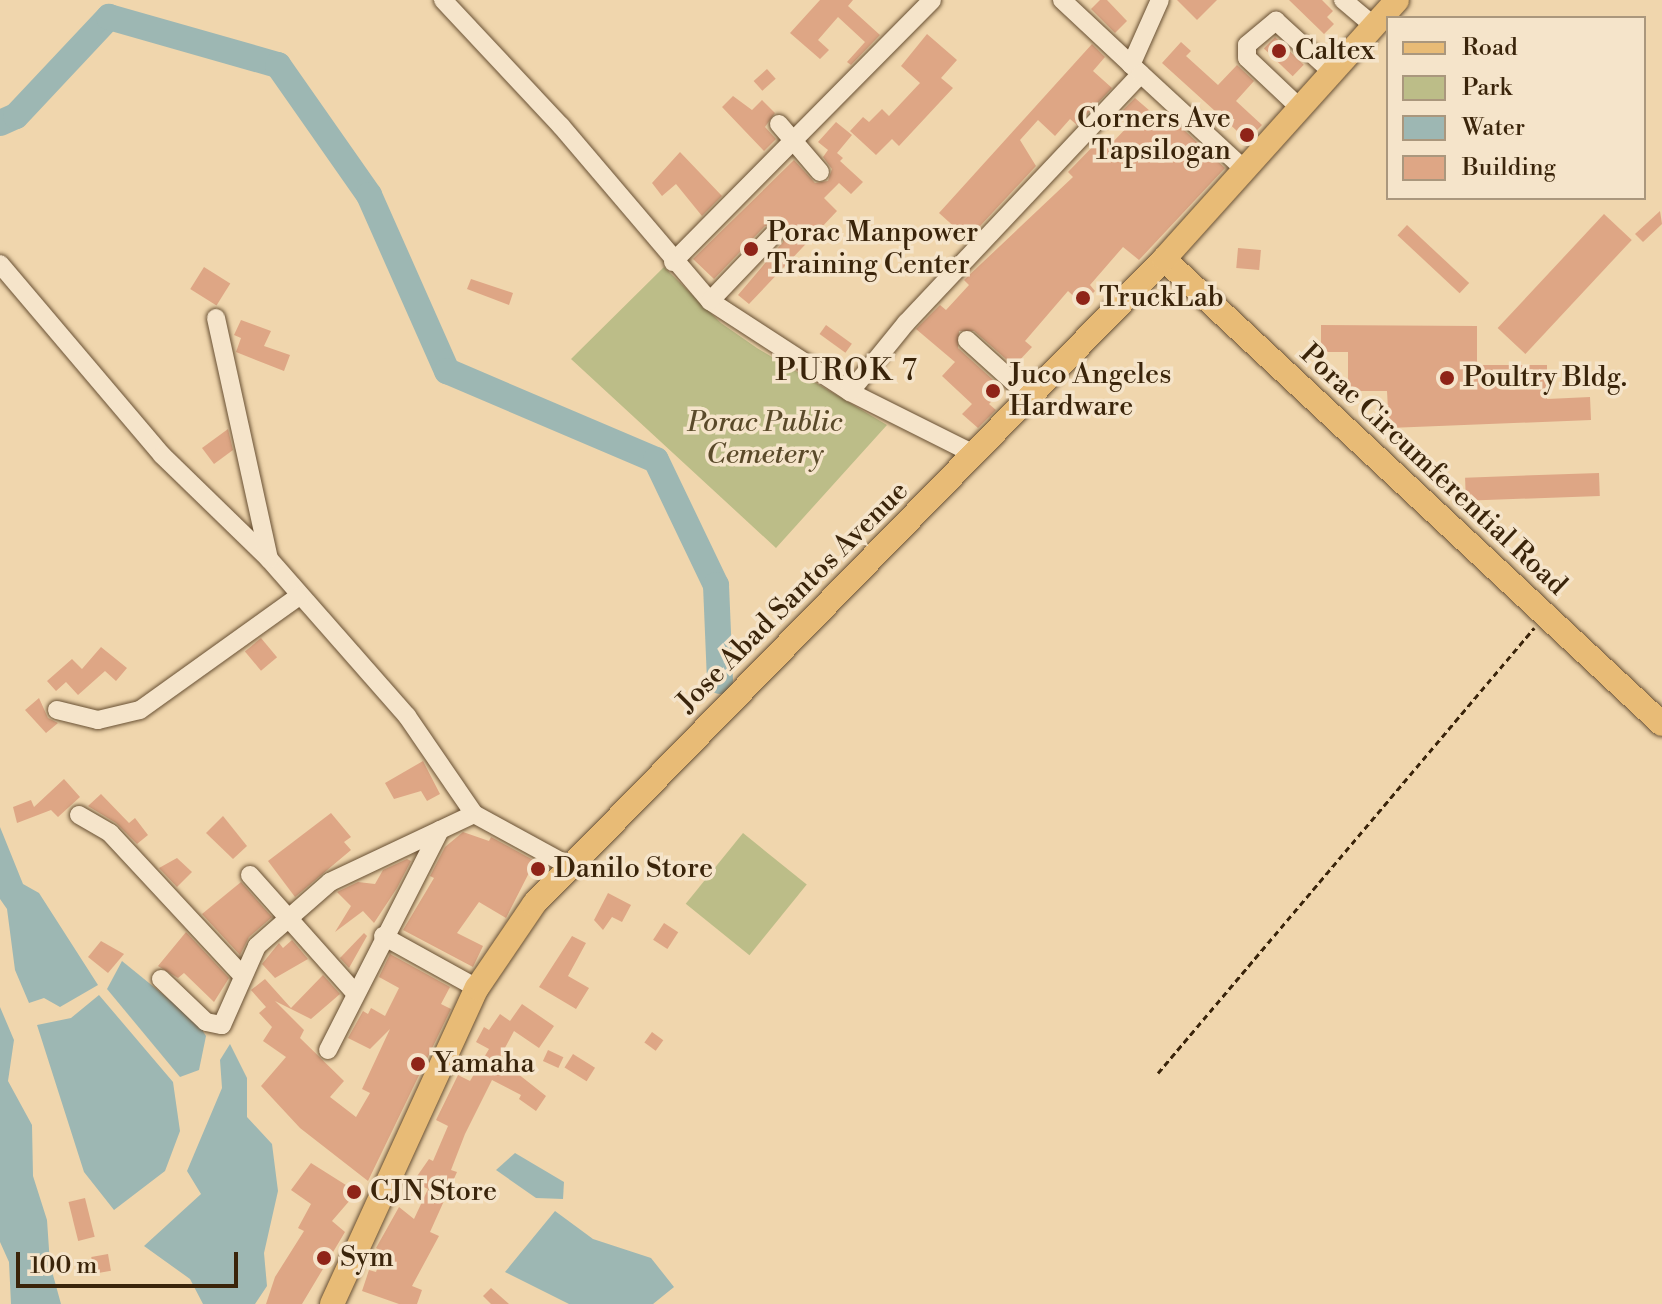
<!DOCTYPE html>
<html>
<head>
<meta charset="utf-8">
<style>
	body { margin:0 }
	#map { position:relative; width:1662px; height:1304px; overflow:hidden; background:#f0d6ad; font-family:"Libre Bodoni",serif }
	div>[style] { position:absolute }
	.green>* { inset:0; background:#bcbd88; transform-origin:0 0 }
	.water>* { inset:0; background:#9db7b3 }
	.river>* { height:26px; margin:-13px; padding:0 13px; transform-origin:13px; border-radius:13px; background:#9db7b3 }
	.building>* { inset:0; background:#dea685; transform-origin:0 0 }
	.path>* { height:3px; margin-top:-1.5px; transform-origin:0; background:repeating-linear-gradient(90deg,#3a240a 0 6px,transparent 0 10px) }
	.roads { filter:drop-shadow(0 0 2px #685033) drop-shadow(0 0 2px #685033) }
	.minor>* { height:18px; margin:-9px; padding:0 9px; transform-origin:9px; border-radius:9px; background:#f5e4ca }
	.major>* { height:24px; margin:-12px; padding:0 12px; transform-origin:12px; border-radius:12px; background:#e8bb76 }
	.dots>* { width:22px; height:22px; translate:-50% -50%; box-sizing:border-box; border:4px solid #f5e4ca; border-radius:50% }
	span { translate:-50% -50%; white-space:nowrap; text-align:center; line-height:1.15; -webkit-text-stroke:7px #f5e4ca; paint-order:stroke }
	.poi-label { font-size:28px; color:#3a240a }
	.left { translate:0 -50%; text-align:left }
	.right { translate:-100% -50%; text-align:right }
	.park-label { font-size:28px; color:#5a4a2a; font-style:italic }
	.street-label { font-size:28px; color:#3a240a }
	.neighbourhood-label { font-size:30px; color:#3a240a; letter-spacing:2px }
	.legend { position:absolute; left:1386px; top:16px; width:260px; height:184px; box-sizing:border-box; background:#f5e4ca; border:2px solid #aa977d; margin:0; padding:10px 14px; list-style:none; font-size:24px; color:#3a240a }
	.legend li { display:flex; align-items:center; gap:16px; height:40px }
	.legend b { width:40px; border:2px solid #aa977d }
	.scale { position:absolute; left:16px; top:1252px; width:222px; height:36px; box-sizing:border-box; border:4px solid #3a240a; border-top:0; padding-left:10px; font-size:24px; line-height:28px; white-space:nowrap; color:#3a240a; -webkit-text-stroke:6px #f5e4ca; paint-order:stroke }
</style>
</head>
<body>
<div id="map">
	<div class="green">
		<div style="clip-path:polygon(664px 267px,721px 323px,757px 348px,887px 425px,776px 548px,571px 359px)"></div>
		<div style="left:743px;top:833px;width:82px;height:91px;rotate:39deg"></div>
	</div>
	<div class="water">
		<div style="clip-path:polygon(0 827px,23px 884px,39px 893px,98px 985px,60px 1007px,44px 998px,29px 1003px,15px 970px,7px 909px,0 899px)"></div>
		<div style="clip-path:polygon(122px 961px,197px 1022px,206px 1036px,199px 1070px,180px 1077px,107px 989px)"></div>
		<div style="clip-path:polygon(99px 995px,173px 1082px,180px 1131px,165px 1171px,114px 1210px,84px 1172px,37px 1025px,71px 1018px)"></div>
		<div style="clip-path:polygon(0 1007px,14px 1040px,8px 1081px,32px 1125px,33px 1176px,47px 1220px,50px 1264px,61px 1304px,11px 1304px,9px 1262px,0 1242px)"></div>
		<div style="clip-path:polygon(230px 1044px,247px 1078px,247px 1117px,272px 1144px,278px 1191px,264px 1253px,267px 1286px,255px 1304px,203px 1304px,190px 1279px,144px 1246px,201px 1194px,187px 1171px,222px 1088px,220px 1060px)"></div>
		<div style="clip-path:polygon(515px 1153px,564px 1182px,563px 1199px,536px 1198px,496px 1170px)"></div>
		<div style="clip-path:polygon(555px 1211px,593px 1239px,651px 1258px,674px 1287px,653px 1304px,569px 1304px,505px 1272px)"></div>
	</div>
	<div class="river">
		<div style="left:0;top:123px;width:17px;rotate:-24deg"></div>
		<div style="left:16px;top:116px;width:136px;rotate:-46.8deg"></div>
		<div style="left:109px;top:17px;width:176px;rotate:15.9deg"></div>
		<div style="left:278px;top:65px;width:159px;rotate:55deg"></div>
		<div style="left:369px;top:195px;width:193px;rotate:66.1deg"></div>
		<div style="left:447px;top:371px;width:227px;rotate:23.1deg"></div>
		<div style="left:656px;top:460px;width:139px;rotate:64.4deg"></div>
		<div style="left:716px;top:585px;width:96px;rotate:87.6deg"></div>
	</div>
	<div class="building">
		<div style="clip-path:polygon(820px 0,853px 0,848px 6px,880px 35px,851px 65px,847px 62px,865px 42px,838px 17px,818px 40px,829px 50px,820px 59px,790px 33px)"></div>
		<div style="clip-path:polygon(1100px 0,1107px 0,1127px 21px,1115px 33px,1091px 9px)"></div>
		<div style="clip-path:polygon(1177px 0,1217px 0,1197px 20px)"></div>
		<div style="clip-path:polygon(1289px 0,1322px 0,1333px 11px,1327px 17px,1334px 24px,1324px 34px)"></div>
		<div style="clip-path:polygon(927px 34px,957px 60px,941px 78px,953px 88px,899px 146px,892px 139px,876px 155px,850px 131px,863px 117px,869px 122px,882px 109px,889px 116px,920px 83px,901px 66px)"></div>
		<div style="left:1275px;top:37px;width:40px;height:16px;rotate:44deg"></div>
		<div style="clip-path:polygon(1181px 42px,1191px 51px,1186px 56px,1218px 85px,1237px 65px,1254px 81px,1236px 101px,1262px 125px,1247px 140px,1162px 63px)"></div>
		<div style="clip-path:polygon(1092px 44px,1105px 57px,1093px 71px,1112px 88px,1077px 125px,1070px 119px,1055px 136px,1038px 120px,1020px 140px,1036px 166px,968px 239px,939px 213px)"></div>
		<div style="left:767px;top:69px;width:13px;height:18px;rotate:48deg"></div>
		<div style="clip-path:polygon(733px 96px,752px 110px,762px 100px,775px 113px,765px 127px,776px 139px,764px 151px,722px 107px)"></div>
		<div style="clip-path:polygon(1135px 98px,1165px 124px,1171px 118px,1225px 168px,1139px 260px,1123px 247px,1090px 285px,1095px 291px,1082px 304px,1068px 291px,1025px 341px,1032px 347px,1014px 366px,974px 331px,959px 331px,958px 348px,1003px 389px,989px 404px,996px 410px,978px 428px,962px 414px,972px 404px,942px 376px,955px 362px,916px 329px,940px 305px,946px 310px,969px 285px,964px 280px,1073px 177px,1068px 172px,1102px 137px,1110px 145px,1133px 121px,1122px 111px)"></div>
		<div style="clip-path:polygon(836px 122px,852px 135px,837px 153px,843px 158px,840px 161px,863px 182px,851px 194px,839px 183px,824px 198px,837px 211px,749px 304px,738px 295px,783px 242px,782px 225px,765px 226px,714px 279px,693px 259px,794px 160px,815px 183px,828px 181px,832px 169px,823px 157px,828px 150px,818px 142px)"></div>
		<div style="clip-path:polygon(680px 152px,722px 196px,702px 216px,676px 184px,662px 196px,652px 183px)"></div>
		<div style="clip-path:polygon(1660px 211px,1662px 224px,1643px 242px,1635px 234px)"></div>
		<div style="left:1604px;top:214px;width:38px;height:156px;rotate:43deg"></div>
		<div style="left:1407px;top:225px;width:85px;height:14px;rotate:43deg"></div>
		<div style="left:1238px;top:248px;width:23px;height:20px;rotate:5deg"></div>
		<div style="left:204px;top:267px;width:31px;height:26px;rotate:32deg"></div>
		<div style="clip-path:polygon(471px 279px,513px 293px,509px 305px,467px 289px)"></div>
		<div style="clip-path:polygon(241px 320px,271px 331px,264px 346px,290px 355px,284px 371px,236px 352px,241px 338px,234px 335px)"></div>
		<div style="left:826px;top:325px;width:32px;height:11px;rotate:36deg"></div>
		<div style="clip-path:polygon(1321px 325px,1477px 326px,1477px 365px,1547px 365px,1547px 399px,1590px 397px,1591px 420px,1389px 428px,1387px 391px,1348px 391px,1348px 352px,1321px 352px)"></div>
		<div style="clip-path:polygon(228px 429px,233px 450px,214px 464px,202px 448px)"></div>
		<div style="left:1599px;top:473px;width:23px;height:134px;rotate:88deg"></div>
		<div style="left:261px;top:638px;width:25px;height:21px;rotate:50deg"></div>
		<div style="clip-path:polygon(101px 647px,127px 668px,116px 681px,105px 671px,78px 695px,66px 682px,56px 691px,47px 681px,72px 659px,82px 669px)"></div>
		<div style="clip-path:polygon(39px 698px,48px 718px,58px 723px,46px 733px,25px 710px)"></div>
		<div style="clip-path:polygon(423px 761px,440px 794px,427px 801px,421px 791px,394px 799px,385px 783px)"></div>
		<div style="clip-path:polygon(64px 779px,80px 797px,58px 817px,51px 810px,17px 823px,13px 807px,31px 800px,34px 807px)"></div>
		<div style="clip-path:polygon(101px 794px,129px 823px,135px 818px,148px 835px,137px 844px,116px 823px,88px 806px)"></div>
		<div style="clip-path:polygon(331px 813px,351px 837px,344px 842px,351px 850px,295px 897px,268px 861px)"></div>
		<div style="clip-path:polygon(223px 816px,247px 846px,233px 859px,206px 833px)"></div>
		<div style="clip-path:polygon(463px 832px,489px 841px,491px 837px,535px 861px,506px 918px,479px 902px,457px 933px,483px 946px,473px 967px,403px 930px,434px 878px,430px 876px,445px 847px)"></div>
		<div style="clip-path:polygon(177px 858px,192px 872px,177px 887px,159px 868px)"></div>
		<div style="clip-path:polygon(407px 859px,411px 861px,397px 888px,374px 923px,363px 911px,335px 932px,351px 906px,337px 892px,358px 882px,375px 884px,383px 870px)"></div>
		<div style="clip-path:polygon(241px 882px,272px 917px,249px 937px,240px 955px,202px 914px)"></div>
		<div style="clip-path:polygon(608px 893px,631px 905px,622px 922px,612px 917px,603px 930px,594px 920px)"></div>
		<div style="left:664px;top:923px;width:17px;height:20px;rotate:33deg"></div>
		<div style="clip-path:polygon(186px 932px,229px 978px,214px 1002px,184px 973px,178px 978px,158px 966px)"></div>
		<div style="clip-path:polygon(364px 933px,367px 936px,349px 968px,340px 958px)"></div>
		<div style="clip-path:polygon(572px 936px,586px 943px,568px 976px,589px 988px,576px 1009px,539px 987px)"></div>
		<div style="clip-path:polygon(292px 940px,308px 959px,275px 978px,262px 964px,279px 943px,283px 948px)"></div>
		<div style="clip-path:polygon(101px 941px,124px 954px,108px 973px,88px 957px)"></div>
		<div style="clip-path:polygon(390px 954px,450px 987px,441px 1004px,451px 1009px,368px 1181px,300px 1128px,261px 1086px,286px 1057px,263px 1041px,272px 1027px,259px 1013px,266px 1007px,251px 990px,265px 979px,291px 1008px,323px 975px,340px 994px,311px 1019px,275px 1001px,304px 1030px,300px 1038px,344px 1081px,330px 1097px,356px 1117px,370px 1093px,362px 1089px,390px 1029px,370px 1049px,348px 1038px,363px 1011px,368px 1014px,371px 1008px,385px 1016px,399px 988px,379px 977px)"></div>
		<div style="clip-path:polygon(522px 1004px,554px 1026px,539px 1048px,514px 1031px,499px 1059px,546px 1096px,536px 1111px,519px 1099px,521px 1095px,492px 1080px,465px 1134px,451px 1170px,457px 1172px,430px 1232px,439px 1236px,412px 1286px,422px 1290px,417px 1304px,399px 1304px,362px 1291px,369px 1270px,376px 1272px,383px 1252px,376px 1248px,399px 1207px,414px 1219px,428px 1189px,413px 1182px,429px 1159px,433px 1161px,448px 1126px,436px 1120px,458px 1075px,470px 1081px,489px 1049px,476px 1042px,484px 1027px,489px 1030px,500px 1014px,510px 1021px)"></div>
		<div style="left:652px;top:1032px;width:14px;height:13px;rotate:36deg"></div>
		<div style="left:548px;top:1050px;width:17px;height:12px;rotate:25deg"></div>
		<div style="left:573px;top:1054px;width:26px;height:16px;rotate:32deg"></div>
		<div style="clip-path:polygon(311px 1163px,357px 1192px,332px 1221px,345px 1232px,302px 1304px,266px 1304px,275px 1277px,304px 1231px,298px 1228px,311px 1204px,291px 1190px)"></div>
		<div style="left:85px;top:1198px;width:40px;height:17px;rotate:76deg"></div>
		<div style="left:108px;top:1254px;width:17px;height:17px;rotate:80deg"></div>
		<div style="clip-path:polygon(491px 1288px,509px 1304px,491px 1304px,483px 1296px)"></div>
	</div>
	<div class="path">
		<div style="left:1158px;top:1073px;width:583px;rotate:-49.8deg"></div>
	</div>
	<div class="roads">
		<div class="minor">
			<div style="left:443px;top:0;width:173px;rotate:46.9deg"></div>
			<div style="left:561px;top:126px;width:230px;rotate:49.6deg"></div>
			<div style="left:710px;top:301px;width:167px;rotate:33deg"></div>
			<div style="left:850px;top:392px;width:141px;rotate:26.6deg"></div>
			<div style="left:1062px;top:0;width:108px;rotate:43.1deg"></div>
			<div style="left:1343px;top:0;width:40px;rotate:40deg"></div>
			<div style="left:1131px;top:65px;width:71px;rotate:-66deg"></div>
			<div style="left:1301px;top:109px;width:74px;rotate:-136.6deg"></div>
			<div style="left:1247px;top:58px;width:13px;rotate:-90deg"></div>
			<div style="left:1247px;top:45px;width:38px;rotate:-40deg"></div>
			<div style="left:1276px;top:21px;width:77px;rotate:42.4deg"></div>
			<div style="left:779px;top:124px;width:63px;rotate:49.5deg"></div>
			<div style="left:673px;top:262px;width:368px;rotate:-45.3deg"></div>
			<div style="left:0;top:264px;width:250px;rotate:49.7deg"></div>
			<div style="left:162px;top:455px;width:149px;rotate:44.2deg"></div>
			<div style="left:269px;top:559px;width:209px;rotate:48.7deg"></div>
			<div style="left:407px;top:716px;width:119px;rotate:55.6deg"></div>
			<div style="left:474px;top:814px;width:106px;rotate:28.7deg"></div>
			<div style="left:710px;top:301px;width:93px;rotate:-46.3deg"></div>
			<div style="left:216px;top:318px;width:247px;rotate:77.6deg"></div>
			<div style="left:967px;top:340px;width:84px;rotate:42.1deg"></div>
			<div style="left:850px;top:392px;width:89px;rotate:-50.9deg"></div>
			<div style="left:906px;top:323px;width:342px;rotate:-46.7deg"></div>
			<div style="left:1141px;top:74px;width:143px;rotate:42.7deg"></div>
			<div style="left:57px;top:710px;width:42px;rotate:13.7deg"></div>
			<div style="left:98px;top:720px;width:43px;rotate:-13.4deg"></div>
			<div style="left:140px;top:710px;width:196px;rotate:-35.6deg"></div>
			<div style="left:79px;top:815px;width:36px;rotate:30deg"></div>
			<div style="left:110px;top:833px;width:195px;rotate:47.1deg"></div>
			<div style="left:250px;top:875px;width:158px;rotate:48.3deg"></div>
			<div style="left:383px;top:936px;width:107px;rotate:29deg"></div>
			<div style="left:161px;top:979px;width:62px;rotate:43.7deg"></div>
			<div style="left:206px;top:1022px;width:16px;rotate:11deg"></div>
			<div style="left:222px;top:1025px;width:86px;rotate:-66.1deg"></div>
			<div style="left:257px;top:946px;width:97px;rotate:-41.2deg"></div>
			<div style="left:330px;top:882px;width:159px;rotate:-25.3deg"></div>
			<div style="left:328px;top:1050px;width:247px;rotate:-63deg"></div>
		</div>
		<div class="major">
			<div style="left:1164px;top:259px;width:681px;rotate:43.04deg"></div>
			<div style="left:332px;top:1304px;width:348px;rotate:-65.4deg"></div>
			<div style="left:477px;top:988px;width:102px;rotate:-55.8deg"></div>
			<div style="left:534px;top:904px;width:902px;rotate:-45.67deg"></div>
			<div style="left:1164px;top:259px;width:348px;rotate:-48deg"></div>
		</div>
	</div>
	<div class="dots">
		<div style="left:1279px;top:51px;background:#8f2418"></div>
		<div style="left:1247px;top:135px;background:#8f2418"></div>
		<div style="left:751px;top:249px;background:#8f2418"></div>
		<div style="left:1083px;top:298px;background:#8f2418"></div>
		<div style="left:1447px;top:378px;background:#8f2418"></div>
		<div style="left:993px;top:391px;background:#8f2418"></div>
		<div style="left:538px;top:869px;background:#8f2418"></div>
		<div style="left:418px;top:1064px;background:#8f2418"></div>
		<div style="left:354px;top:1192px;background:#8f2418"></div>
		<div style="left:324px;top:1258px;background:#8f2418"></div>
	</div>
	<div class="poi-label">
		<span class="left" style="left:1295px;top:51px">Caltex</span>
		<span class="right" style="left:1231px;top:135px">Corners Ave<br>Tapsilogan</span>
		<span class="left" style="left:767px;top:249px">Porac Manpower<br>Training Center</span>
		<span class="left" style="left:1099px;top:298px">TruckLab</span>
		<span class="left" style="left:1009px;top:391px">Juco Angeles<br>Hardware</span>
		<span class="left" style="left:1463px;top:378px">Poultry Bldg.</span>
		<span class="left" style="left:554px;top:869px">Danilo Store</span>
		<span class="left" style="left:434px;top:1064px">Yamaha</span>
		<span class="left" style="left:370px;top:1192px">CJN Store</span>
		<span class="left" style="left:340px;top:1258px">Sym</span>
	</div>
	<div class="park-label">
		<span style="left:765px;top:439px">Porac Public<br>Cemetery</span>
	</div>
	<div class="street-label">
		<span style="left:1433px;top:470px;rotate:43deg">Porac Circumferential Road</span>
		<span style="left:793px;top:597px;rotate:-45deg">Jose Abad Santos Avenue</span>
	</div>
	<div class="neighbourhood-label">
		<span style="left:847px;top:371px">PUROK 7</span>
	</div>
	<ul class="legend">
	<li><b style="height:10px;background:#e8bb76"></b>Road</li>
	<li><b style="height:22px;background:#bcbd88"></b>Park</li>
	<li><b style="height:22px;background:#9db7b3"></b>Water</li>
	<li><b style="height:22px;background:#dea685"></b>Building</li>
	</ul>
	<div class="scale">100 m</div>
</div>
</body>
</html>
